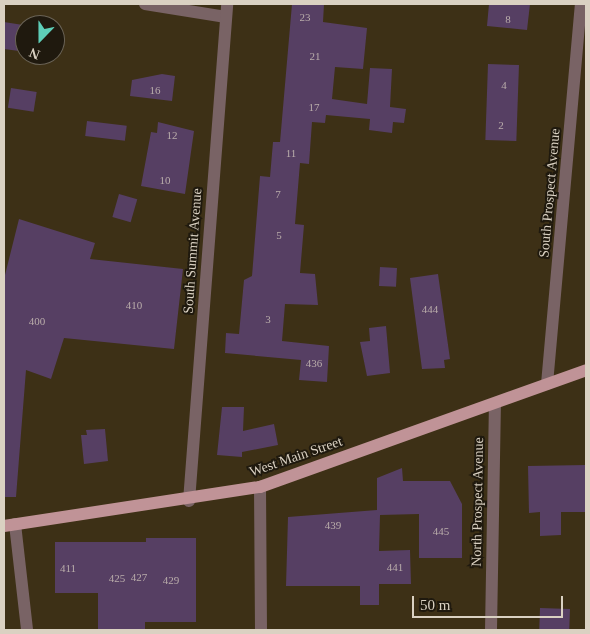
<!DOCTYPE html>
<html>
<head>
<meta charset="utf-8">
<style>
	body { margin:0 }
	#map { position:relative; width:590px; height:634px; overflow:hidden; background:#3d3016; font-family:"Times New Roman",serif }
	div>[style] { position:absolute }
	.building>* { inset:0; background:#563f63; transform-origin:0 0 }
	.minor>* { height:12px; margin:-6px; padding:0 6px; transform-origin:6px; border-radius:6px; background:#796365 }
	.major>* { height:12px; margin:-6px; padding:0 6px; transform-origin:6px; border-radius:6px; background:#c09397 }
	span { translate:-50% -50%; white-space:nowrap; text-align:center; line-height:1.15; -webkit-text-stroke:4px #1f190e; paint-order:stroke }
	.number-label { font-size:11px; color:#b9acaa }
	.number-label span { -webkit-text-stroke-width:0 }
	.street-label { font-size:14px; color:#dad1c2 }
	.frame { position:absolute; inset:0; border:5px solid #dad1c2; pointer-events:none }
	.north { position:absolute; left:15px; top:15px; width:50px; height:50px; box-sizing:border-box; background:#1f190e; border:1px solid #6a6356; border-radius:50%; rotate:202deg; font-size:14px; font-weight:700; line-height:20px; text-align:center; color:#dad1c2 }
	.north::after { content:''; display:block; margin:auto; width:18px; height:22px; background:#5eceb8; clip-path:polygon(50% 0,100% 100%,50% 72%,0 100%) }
	.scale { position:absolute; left:412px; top:596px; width:151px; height:22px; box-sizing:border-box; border:2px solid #dad1c2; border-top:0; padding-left:6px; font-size:15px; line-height:18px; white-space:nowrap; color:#dad1c2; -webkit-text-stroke:4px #1f190e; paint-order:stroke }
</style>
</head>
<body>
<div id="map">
	<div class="building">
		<div style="clip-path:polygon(292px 4px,324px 4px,323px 22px,367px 28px,363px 69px,335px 67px,332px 99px,367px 104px,370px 68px,392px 69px,390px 107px,406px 109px,404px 123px,393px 122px,392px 133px,369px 130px,370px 119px,326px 115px,325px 123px,312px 122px,309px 164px,300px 163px,295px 224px,304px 225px,300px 273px,315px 274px,318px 305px,285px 304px,282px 341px,329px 346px,327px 382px,299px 380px,301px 360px,225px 353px,226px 333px,239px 334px,244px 280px,252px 276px,260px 176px,270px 177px,273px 142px,280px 142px)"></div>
		<div style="clip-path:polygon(489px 4px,530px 4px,527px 30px,487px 26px)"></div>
		<div style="clip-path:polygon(4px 22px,23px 25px,19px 51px,4px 49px)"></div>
		<div style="left:488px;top:64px;width:31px;height:76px;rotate:2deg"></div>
		<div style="clip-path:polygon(162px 74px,175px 76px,172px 101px,130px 96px,132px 80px)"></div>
		<div style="left:11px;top:88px;width:26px;height:20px;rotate:9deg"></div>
		<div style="left:87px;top:121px;width:40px;height:15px;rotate:7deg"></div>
		<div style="clip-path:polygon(158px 122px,194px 131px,185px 194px,141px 186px,151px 132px,157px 133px)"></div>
		<div style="left:119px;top:194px;width:19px;height:24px;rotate:16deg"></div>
		<div style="clip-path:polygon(19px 219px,95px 243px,90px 259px,183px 269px,174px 349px,64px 338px,51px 379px,26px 370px,16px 497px,4px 497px,4px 279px)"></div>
		<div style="left:380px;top:267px;width:17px;height:19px;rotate:3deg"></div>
		<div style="clip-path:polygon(438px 274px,450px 359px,444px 360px,445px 368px,422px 369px,410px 278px)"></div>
		<div style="clip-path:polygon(386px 326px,390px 373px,367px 376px,360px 342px,370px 341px,369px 328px)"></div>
		<div style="clip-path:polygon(222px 407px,244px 407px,243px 431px,274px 424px,278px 445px,242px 452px,242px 457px,217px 455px)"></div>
		<div style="clip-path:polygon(105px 429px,108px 461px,84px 464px,81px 435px,87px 435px,86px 430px)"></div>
		<div style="clip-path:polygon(586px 465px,586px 512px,561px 512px,561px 535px,540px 536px,540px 512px,529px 513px,528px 466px)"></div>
		<div style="clip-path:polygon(402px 468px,403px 481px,450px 481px,462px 504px,462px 558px,419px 558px,419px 514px,380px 515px,379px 551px,410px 550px,411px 584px,379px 584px,379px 605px,360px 605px,360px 586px,286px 586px,288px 517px,377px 510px,377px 478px)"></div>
		<div style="clip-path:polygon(146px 538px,196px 538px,196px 622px,145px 622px,145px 630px,98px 630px,98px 593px,55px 593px,55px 542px,146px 542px)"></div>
		<div style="left:540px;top:608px;width:30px;height:22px;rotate:2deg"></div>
	</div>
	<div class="minor">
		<div style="left:145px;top:4px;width:82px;rotate:9.1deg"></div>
		<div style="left:547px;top:384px;width:382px;rotate:-84.9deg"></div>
		<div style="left:260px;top:487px;width:143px;rotate:89.6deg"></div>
		<div style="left:189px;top:501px;width:498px;rotate:-85.6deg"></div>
		<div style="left:15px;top:524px;width:107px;rotate:83.5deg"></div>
		<div style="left:491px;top:630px;width:225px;rotate:-89deg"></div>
	</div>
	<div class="major">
		<div style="left:4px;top:526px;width:259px;rotate:-8.7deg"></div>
		<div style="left:260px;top:487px;width:346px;rotate:-19.7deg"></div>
	</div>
	<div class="number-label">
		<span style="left:305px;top:17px">23</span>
		<span style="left:508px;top:19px">8</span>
		<span style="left:315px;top:56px">21</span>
		<span style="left:504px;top:85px">4</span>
		<span style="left:155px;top:90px">16</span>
		<span style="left:314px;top:107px">17</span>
		<span style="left:501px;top:125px">2</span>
		<span style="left:172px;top:135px">12</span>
		<span style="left:291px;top:153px">11</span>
		<span style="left:165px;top:180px">10</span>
		<span style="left:278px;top:194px">7</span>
		<span style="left:279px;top:235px">5</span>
		<span style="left:134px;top:305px">410</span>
		<span style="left:430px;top:309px">444</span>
		<span style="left:268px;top:319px">3</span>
		<span style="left:37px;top:321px">400</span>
		<span style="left:314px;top:363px">436</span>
		<span style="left:333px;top:525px">439</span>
		<span style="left:441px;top:531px">445</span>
		<span style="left:395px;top:567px">441</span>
		<span style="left:68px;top:568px">411</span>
		<span style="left:139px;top:577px">427</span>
		<span style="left:117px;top:578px">425</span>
		<span style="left:171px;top:580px">429</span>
	</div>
	<div class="street-label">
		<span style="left:550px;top:193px;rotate:-85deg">South Prospect Avenue</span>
		<span style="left:193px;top:251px;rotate:-86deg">South Summit Avenue</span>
		<span style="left:296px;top:457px;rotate:-19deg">West Main Street</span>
		<span style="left:478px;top:502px;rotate:-89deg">North Prospect Avenue</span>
	</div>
	<div class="frame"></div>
	<div class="north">N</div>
	<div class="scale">50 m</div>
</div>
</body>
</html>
